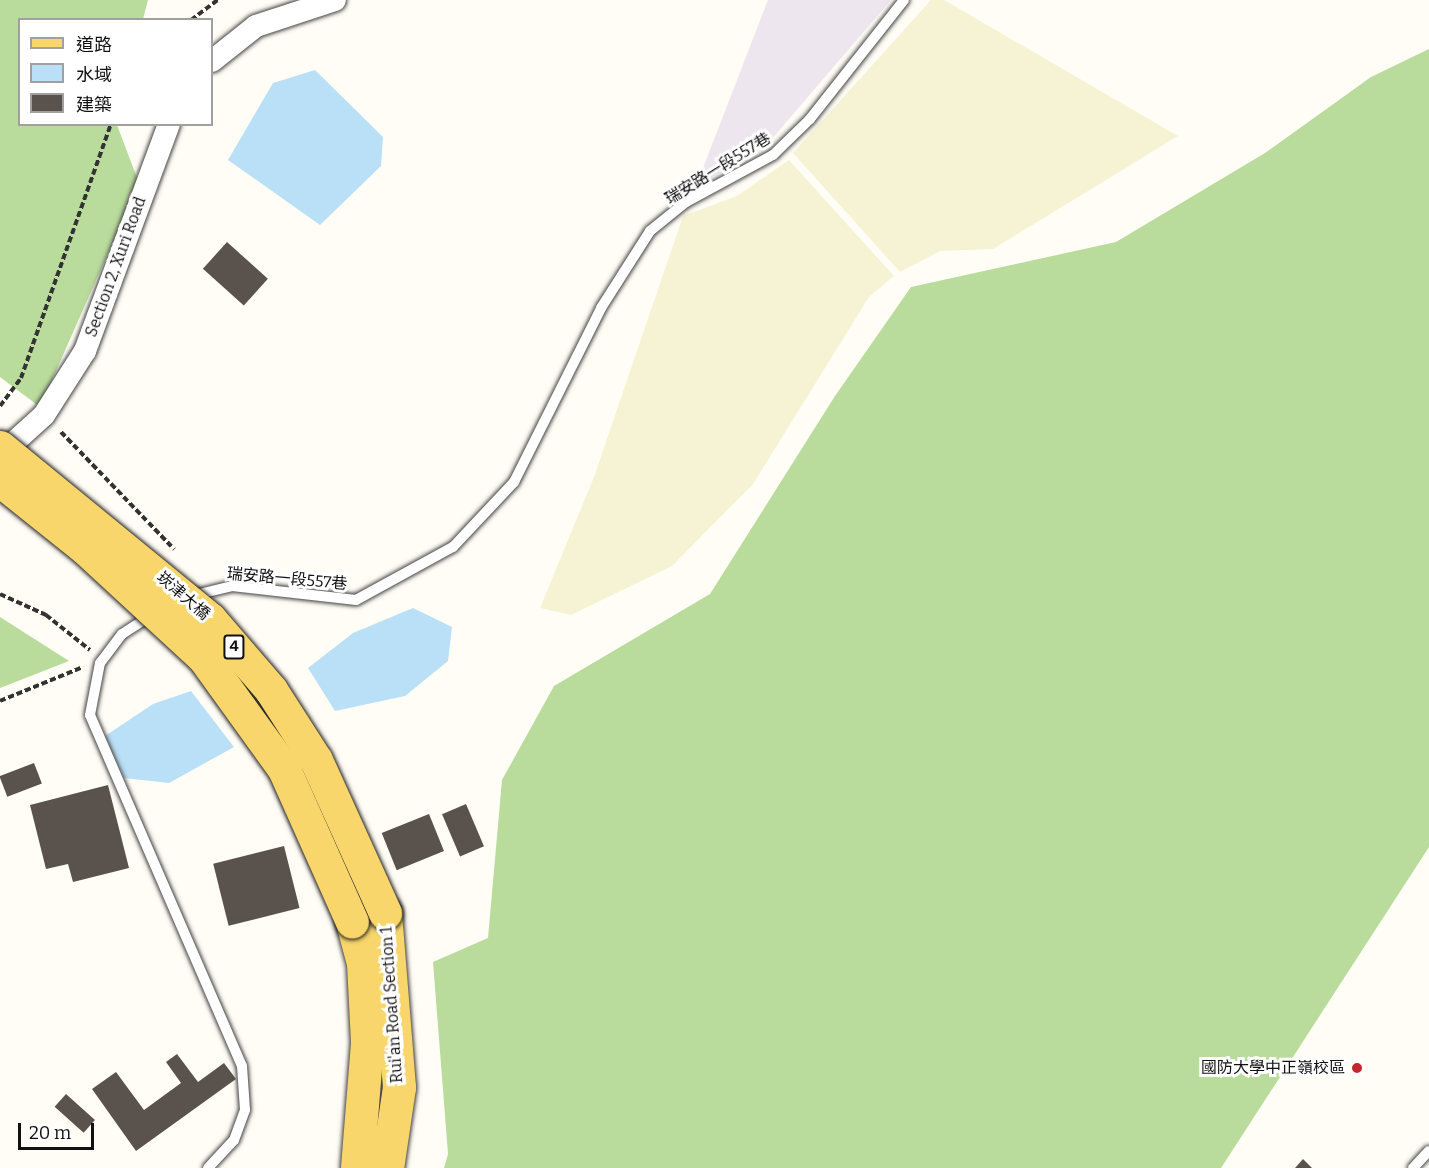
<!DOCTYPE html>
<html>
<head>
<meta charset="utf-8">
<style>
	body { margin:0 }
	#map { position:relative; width:1429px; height:1168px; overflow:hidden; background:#fffdf5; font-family:Bitter,"Noto Sans TC",serif }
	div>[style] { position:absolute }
	.industrial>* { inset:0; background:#eee6ef }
	.farmland>* { inset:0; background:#f6f3d4 }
	.forest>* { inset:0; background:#b9dc9c }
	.water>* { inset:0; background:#b9e0f7 }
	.building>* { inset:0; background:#5a524d; transform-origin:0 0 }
	.path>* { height:4px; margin-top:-2px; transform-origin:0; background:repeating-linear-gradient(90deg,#333 0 6px,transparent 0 9px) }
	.roads { filter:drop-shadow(0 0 2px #444) drop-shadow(0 0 2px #444) }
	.lane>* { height:10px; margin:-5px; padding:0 5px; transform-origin:5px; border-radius:5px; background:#fff }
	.street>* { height:22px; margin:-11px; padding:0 11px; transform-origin:11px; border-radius:11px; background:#fff }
	.primary>* { height:33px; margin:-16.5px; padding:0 16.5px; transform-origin:16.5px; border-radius:16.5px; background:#f9d66b }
	.bridges { filter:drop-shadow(0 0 2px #222) drop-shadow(0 0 2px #222) }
	.primary-bridge>* { height:33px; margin:-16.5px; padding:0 16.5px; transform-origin:16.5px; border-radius:16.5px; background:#f9d66b }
	.dots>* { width:16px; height:16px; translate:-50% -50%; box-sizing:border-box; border:3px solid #fff; border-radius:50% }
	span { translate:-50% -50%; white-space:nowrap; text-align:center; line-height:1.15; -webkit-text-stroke:6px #fff; paint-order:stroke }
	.shield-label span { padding:2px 4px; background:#fff; border:2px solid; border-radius:4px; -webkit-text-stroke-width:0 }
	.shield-label { font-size:15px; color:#111; font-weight:700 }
	.street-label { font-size:16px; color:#111 }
	.poi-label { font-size:16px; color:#111 }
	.right { translate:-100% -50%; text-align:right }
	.legend { position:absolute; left:18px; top:18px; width:195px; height:108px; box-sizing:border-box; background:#fff; border:2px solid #a0a0a0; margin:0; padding:8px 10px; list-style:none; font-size:18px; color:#111 }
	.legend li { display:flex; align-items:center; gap:12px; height:30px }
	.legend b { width:30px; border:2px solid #a0a0a0 }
	.scale { position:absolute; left:18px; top:1123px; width:76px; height:27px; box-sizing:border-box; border:3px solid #111; border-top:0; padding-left:8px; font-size:18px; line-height:21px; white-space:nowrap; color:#111; -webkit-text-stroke:4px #fff; paint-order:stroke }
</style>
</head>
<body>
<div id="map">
	<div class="industrial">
		<div style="clip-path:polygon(768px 0,891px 0,765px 147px,696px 186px)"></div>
	</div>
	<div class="farmland">
		<div style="clip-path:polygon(931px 0,944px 0,1178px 136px,993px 249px,940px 251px,900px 272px,793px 153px)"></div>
		<div style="clip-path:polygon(789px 160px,894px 276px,869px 297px,753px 484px,672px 566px,571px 615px,540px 608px,594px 477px,683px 216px,737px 196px)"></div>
	</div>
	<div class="forest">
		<div style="clip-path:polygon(0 0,148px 0,143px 19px,20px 20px,20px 124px,117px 125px,139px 183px,40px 407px,0 377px)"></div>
		<div style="clip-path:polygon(1429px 49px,1429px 847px,1221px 1168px,444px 1168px,448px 1154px,433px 962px,488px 938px,502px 780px,554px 686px,710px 594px,835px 396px,911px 287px,1116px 242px,1265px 153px,1371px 77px)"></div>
		<div style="clip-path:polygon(0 617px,69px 661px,0 688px)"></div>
	</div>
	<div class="water">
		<div style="clip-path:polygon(315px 70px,383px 137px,381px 166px,320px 225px,228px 160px,273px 83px)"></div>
		<div style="clip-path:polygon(413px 608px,452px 627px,448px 661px,405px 696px,335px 711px,308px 668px,353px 633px)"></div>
		<div style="clip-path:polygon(191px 691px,234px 747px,169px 783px,124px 778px,105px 736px,153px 704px)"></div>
	</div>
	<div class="building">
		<div style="left:227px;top:242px;width:55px;height:36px;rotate:42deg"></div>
		<div style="left:34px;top:763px;width:22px;height:37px;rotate:69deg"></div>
		<div style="clip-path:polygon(108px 785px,129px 868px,73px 882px,68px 864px,46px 869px,30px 805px)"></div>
		<div style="left:466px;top:804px;width:46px;height:26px;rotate:67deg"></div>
		<div style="left:429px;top:814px;width:40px;height:51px;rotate:68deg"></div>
		<div style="left:284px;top:846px;width:64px;height:73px;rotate:76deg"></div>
		<div style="clip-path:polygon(177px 1054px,198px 1082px,224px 1063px,236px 1079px,136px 1151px,92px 1089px,116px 1072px,144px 1110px,181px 1083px,166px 1062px)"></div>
		<div style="left:66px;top:1094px;width:39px;height:17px;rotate:42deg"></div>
		<div style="clip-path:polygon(1303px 1159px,1312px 1168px,1295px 1168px)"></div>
	</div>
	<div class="path">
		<div style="left:191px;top:20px;width:34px;rotate:-37deg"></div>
		<div style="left:0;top:406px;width:35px;rotate:-53deg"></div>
		<div style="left:21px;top:378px;width:269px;rotate:-70.5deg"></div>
		<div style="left:61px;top:432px;width:163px;rotate:46deg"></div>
		<div style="left:0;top:594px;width:51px;rotate:24.5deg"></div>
		<div style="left:46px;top:615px;width:56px;rotate:38.5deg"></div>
		<div style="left:0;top:701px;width:90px;rotate:-22.3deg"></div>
	</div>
	<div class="roads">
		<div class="lane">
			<div style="left:191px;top:596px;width:42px;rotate:-13.7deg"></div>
			<div style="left:232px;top:586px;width:125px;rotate:6.4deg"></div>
			<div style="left:356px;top:600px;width:111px;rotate:-28.7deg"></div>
			<div style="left:453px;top:547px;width:89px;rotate:-46.8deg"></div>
			<div style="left:514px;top:482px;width:195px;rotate:-63.4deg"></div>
			<div style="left:601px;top:308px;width:91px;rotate:-57.5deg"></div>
			<div style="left:650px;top:231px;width:46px;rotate:-38.9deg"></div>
			<div style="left:686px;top:202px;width:99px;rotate:-28.4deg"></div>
			<div style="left:773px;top:155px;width:52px;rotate:-44.2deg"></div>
			<div style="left:810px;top:119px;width:152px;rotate:-51.7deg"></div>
			<div style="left:153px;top:614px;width:37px;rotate:147deg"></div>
			<div style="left:122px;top:634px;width:36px;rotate:127deg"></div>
			<div style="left:100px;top:663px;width:53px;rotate:100.9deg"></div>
			<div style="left:90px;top:715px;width:382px;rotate:66.6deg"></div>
			<div style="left:242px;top:1066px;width:44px;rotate:86.1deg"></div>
			<div style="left:245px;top:1110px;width:32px;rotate:110deg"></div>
			<div style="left:234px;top:1140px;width:38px;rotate:133deg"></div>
			<div style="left:1413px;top:1168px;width:23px;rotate:-47deg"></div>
		</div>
		<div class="street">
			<div style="left:212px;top:61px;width:56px;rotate:-38.5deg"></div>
			<div style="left:256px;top:26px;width:83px;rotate:-18.2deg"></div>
			<div style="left:0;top:455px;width:59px;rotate:-42.3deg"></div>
			<div style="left:44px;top:415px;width:76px;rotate:-57.4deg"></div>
			<div style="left:85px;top:351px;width:242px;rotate:-69.7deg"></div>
		</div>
		<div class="primary">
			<div style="left:385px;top:913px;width:175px;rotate:85.4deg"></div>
			<div style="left:399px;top:1087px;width:82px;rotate:98.4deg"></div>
			<div style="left:352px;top:922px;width:42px;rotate:75deg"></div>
			<div style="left:363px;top:963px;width:80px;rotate:87.1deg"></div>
			<div style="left:367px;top:1043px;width:125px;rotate:94.6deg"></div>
		</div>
	</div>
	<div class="bridges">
		<div class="primary-bridge">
			<div style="left:0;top:447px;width:271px;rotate:39.3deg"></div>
			<div style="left:210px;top:619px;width:94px;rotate:49.3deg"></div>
			<div style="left:271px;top:690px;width:83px;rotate:57.3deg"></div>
			<div style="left:316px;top:760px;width:168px;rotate:65.7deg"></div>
			<div style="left:0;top:480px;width:109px;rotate:38.7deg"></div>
			<div style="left:85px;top:548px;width:162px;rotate:42.7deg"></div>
			<div style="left:204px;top:658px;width:137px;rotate:54.2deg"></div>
			<div style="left:284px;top:769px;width:167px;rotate:66deg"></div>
		</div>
	</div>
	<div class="dots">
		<div style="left:1357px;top:1068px;background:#c4262e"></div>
	</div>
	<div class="shield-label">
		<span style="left:234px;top:647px">4</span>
	</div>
	<div class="street-label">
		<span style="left:718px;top:169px;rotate:-32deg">瑞安路一段557巷</span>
		<span style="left:116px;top:267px;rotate:-70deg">Section 2, Xuri Road</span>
		<span style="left:287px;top:579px;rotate:5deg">瑞安路一段557巷</span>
		<span style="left:183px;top:596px;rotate:41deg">崁津大橋</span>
		<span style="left:392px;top:1005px;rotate:-94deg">Rui'an Road Section 1</span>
	</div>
	<div class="poi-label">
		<span class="right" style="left:1345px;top:1068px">國防大學中正嶺校區</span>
	</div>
	<ul class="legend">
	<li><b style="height:8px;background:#f9d66b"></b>道路</li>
	<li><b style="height:16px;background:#b9e0f7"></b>水域</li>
	<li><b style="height:16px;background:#5a524d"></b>建築</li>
	</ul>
	<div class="scale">20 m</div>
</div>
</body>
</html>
